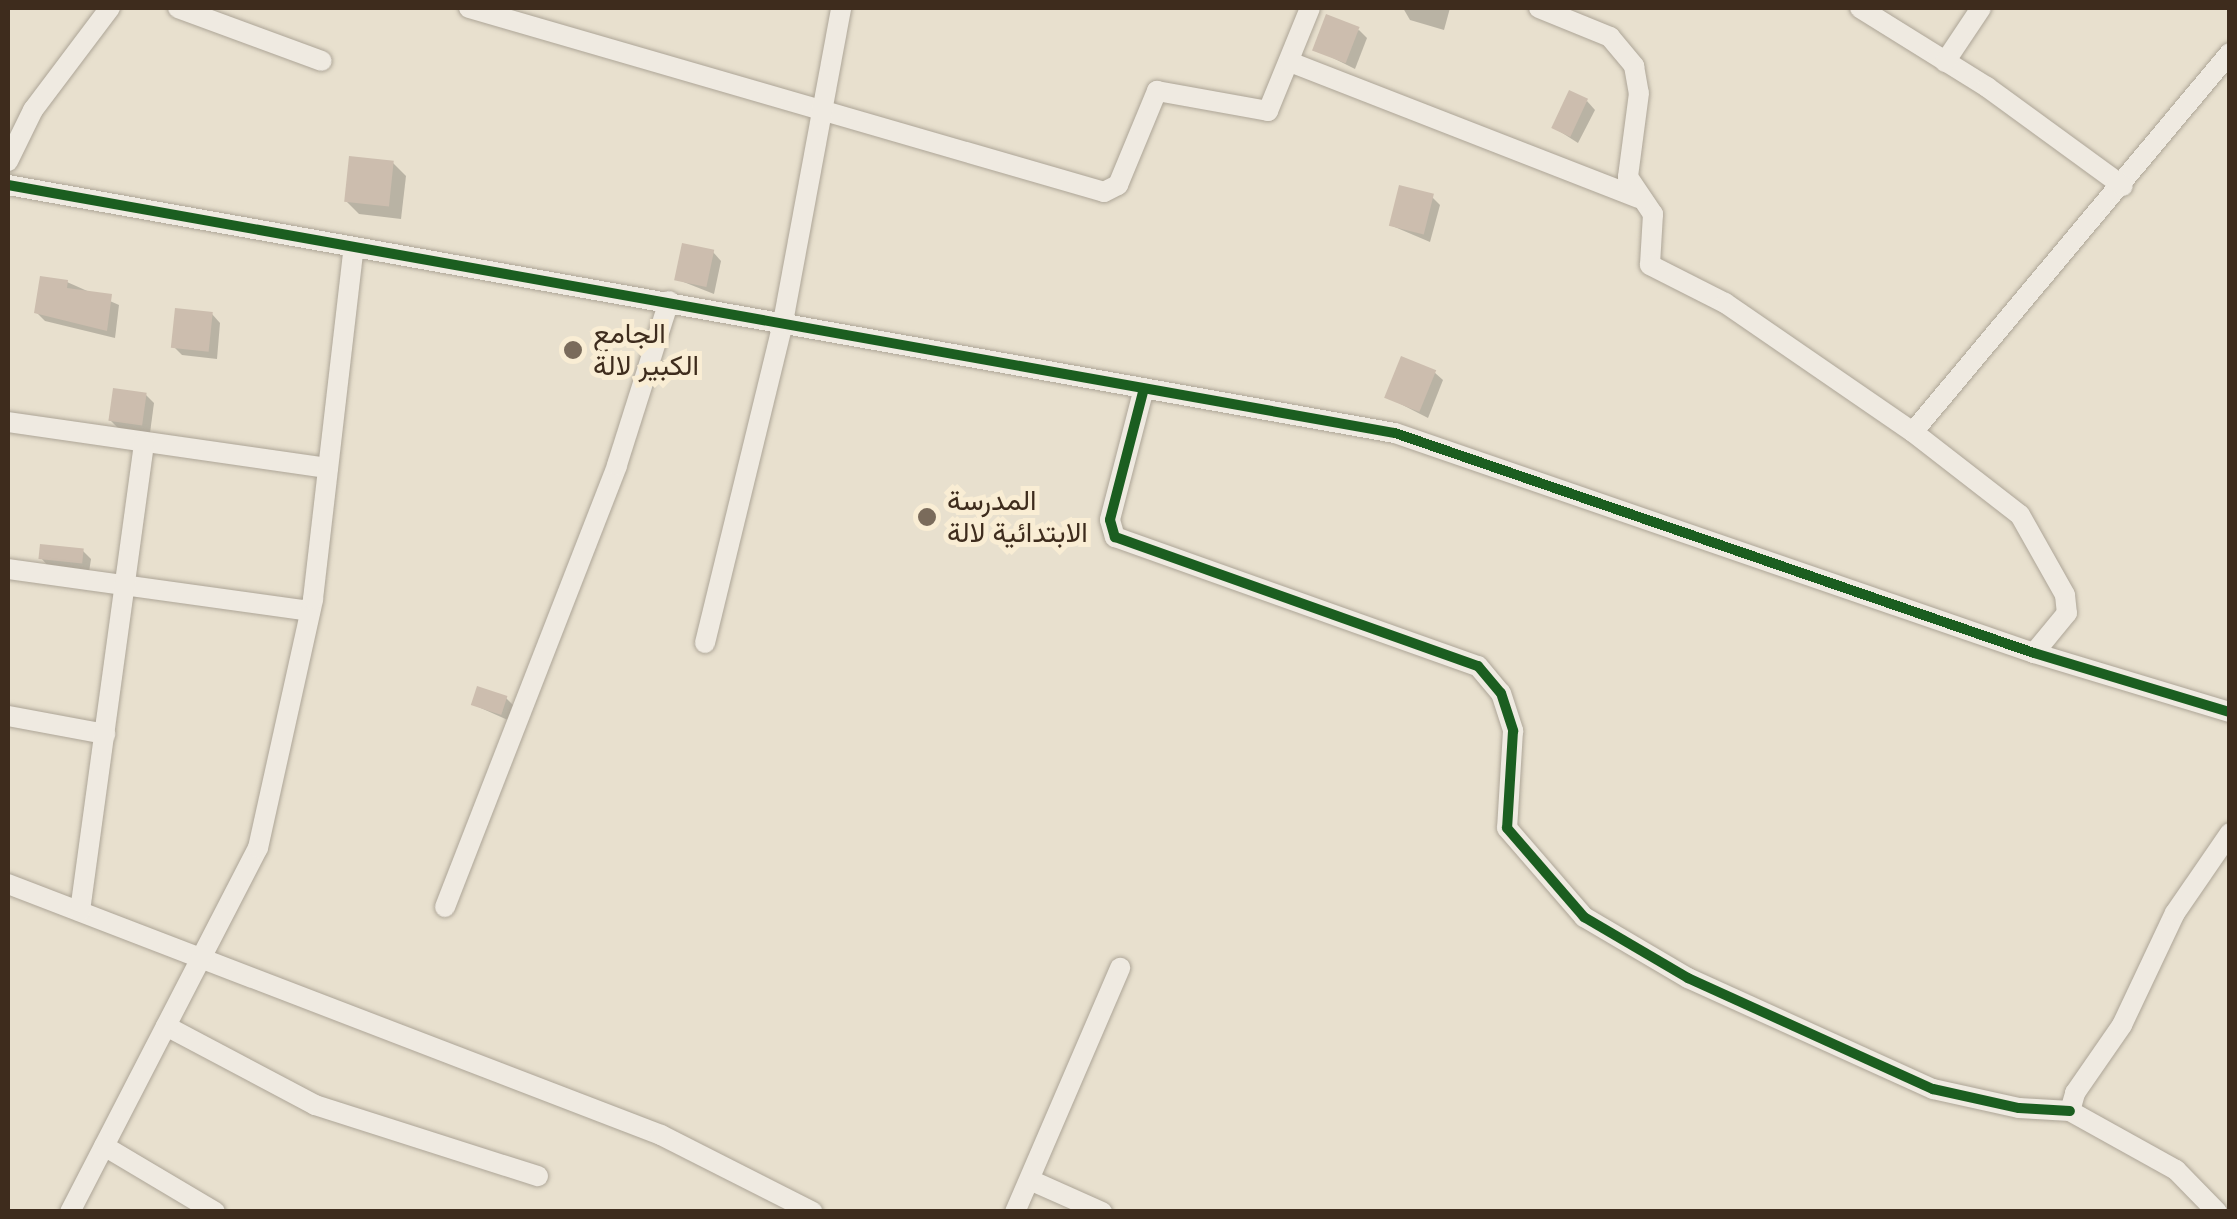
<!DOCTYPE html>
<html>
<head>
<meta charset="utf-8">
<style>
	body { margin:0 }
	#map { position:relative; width:2237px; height:1219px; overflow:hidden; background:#e8e0ce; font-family:"Times New Roman",Vazirmatn,serif }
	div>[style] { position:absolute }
	.shadow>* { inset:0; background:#0003 }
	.building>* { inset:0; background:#ccbdae; transform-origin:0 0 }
	.roads { filter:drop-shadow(0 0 2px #ada597) drop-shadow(0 0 2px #ada597) }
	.street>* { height:20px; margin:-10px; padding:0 10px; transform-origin:10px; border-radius:10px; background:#efeae1 }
	.cycleway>* { height:10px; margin:-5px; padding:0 5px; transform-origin:5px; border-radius:5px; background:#1b5e20 }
	.dots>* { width:28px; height:28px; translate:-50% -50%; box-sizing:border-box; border:5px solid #f9edd4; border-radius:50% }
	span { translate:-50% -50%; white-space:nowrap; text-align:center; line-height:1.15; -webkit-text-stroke:10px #f9edd4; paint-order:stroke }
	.poi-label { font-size:28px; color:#3e2c1d }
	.left { translate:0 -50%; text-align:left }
	.frame { position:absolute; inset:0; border:10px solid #3e2c1d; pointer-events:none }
</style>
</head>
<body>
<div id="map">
	<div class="shadow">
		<div style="clip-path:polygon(1403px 8px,1450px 8px,1444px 30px,1410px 20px)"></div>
		<div style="clip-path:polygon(1359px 30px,1367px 38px,1355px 69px,1315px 49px)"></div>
		<div style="clip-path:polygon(1587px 101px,1595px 110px,1578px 143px,1553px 127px)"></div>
		<div style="clip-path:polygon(393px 163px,406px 176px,401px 219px,359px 214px,346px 201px)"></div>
		<div style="clip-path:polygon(1432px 197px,1440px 205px,1430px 242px,1390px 225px)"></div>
		<div style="clip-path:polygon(713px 252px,721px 261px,714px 294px,676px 279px)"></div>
		<div style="clip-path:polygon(67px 282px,119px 305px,115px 338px,45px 321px,37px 313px)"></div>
		<div style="clip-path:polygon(212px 314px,220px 323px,217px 359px,182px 355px,174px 347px)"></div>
		<div style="clip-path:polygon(1434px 372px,1443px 380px,1428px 418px,1387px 397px)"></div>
		<div style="clip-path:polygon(146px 395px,154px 403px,150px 433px,119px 429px,111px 421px)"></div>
		<div style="clip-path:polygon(83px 551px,91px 559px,89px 572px,49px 567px,41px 558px)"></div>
		<div style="clip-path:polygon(506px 698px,514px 706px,510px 721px,474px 705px)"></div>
	</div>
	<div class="building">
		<div style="left:1326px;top:14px;width:36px;height:39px;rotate:21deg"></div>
		<div style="left:1569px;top:90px;width:21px;height:42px;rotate:25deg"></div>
		<div style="left:349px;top:156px;width:45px;height:46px;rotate:6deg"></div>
		<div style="left:1399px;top:185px;width:36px;height:42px;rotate:14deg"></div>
		<div style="left:682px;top:243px;width:33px;height:38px;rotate:12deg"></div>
		<div style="clip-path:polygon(40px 276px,68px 280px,67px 288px,112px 294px,107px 331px,34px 313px)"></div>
		<div style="left:175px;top:308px;width:38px;height:40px;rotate:6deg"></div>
		<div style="left:1401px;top:356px;width:38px;height:45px;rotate:22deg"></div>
		<div style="left:113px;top:388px;width:34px;height:33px;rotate:8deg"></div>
		<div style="left:40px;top:544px;width:44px;height:15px;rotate:6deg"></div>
		<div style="left:477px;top:686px;width:32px;height:20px;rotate:18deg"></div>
	</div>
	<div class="roads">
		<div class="street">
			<div style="left:178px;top:8px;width:153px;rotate:20.2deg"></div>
			<div style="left:469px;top:8px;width:661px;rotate:16.16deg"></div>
			<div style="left:1104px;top:192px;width:16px;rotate:-27deg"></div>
			<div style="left:1118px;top:185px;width:102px;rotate:-67.5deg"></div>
			<div style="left:1157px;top:91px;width:113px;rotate:10.2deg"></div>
			<div style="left:1268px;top:111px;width:111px;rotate:-67.8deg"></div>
			<div style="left:1539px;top:8px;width:77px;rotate:22.2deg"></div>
			<div style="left:1610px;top:37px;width:38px;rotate:50deg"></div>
			<div style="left:1634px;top:66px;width:27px;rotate:80deg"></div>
			<div style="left:1639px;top:93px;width:85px;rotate:97.5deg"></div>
			<div style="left:1628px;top:177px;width:45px;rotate:56deg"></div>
			<div style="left:1653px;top:214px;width:51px;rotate:93.4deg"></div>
			<div style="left:1650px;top:265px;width:84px;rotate:26.9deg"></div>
			<div style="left:1725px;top:303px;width:228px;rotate:34.5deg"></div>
			<div style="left:1913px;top:432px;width:494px;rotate:-50.1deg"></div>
			<div style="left:1860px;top:8px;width:150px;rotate:31.9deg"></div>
			<div style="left:1987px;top:87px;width:168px;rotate:36.1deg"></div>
			<div style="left:1290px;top:62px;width:374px;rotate:21.3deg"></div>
			<div style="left:1945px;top:62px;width:65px;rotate:-56.3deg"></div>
			<div style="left:8px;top:161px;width:57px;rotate:-63.9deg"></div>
			<div style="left:33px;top:110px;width:128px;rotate:-53deg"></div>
			<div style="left:8px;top:185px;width:1409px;rotate:10.14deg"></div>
			<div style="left:1395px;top:433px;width:676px;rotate:19deg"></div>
			<div style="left:2034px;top:653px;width:205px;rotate:16.8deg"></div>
			<div style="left:1143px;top:392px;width:132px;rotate:104.5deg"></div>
			<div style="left:1110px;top:520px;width:18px;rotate:74deg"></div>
			<div style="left:1115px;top:537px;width:385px;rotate:19.6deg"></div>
			<div style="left:1478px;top:666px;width:35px;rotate:50deg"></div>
			<div style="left:1501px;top:693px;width:40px;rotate:72deg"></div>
			<div style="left:1513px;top:731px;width:97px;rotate:93.5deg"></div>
			<div style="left:1507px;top:828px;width:118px;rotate:49.1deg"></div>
			<div style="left:1584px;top:917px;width:121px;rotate:30.4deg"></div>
			<div style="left:1688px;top:978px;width:269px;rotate:24.4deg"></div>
			<div style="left:1933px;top:1089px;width:88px;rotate:12.5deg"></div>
			<div style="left:2019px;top:1108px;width:51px;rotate:3.4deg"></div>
			<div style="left:8px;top:422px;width:323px;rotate:8.2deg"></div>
			<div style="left:1913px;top:432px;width:135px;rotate:37.8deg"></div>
			<div style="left:2020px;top:515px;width:92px;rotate:60.6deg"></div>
			<div style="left:2065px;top:595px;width:18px;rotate:84deg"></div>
			<div style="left:2067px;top:613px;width:52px;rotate:129.5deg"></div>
			<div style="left:8px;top:569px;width:305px;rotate:7.9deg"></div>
			<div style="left:705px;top:643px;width:330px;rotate:-76.3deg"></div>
			<div style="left:783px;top:322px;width:319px;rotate:-79.5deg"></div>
			<div style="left:8px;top:716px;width:99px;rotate:10.5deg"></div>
			<div style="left:8px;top:884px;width:700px;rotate:21.03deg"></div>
			<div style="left:661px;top:1135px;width:170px;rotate:26.9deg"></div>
			<div style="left:445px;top:907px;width:474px;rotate:-68.7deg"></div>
			<div style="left:617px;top:465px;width:172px;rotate:-72.4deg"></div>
			<div style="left:80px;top:911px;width:473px;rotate:-82.2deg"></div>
			<div style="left:166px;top:1026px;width:169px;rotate:27.9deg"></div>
			<div style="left:315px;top:1105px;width:234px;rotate:17.7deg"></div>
			<div style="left:104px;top:1146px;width:129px;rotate:30.7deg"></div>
			<div style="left:1030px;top:1180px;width:79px;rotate:24deg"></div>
			<div style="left:70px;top:1212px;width:410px;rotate:-62.7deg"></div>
			<div style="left:258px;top:848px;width:255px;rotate:-77.5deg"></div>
			<div style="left:313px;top:599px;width:354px;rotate:-83.4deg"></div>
			<div style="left:1015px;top:1212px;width:266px;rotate:-66.7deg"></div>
			<div style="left:2217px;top:1212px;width:59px;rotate:-134.3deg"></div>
			<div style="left:2176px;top:1170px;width:121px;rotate:-150.9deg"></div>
			<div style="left:2070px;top:1111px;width:19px;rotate:-74deg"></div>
			<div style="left:2075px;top:1093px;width:83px;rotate:-55.3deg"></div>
			<div style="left:2122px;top:1025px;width:124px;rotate:-64.7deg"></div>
			<div style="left:2175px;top:913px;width:97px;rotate:-55.5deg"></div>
		</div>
	</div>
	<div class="cycleway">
		<div style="left:8px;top:185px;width:1409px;rotate:10.14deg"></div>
		<div style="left:1395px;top:433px;width:676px;rotate:19deg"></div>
		<div style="left:2034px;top:653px;width:205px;rotate:16.8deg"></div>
		<div style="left:1143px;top:392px;width:132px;rotate:104.5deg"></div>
		<div style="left:1110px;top:520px;width:18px;rotate:74deg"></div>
		<div style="left:1115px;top:537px;width:385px;rotate:19.6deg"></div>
		<div style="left:1478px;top:666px;width:35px;rotate:50deg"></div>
		<div style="left:1501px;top:693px;width:40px;rotate:72deg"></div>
		<div style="left:1513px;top:731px;width:97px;rotate:93.5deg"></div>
		<div style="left:1507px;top:828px;width:118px;rotate:49.1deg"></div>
		<div style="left:1584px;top:917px;width:121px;rotate:30.4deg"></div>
		<div style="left:1688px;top:978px;width:269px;rotate:24.4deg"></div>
		<div style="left:1933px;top:1089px;width:88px;rotate:12.5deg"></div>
		<div style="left:2019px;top:1108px;width:51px;rotate:3.4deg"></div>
	</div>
	<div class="dots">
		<div style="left:573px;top:350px;background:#7a6b5b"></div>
		<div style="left:927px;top:517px;background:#7a6b5b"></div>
	</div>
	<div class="poi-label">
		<span class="left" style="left:593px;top:350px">الجامع<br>الكبير لالة</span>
		<span class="left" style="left:947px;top:517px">المدرسة<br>الابتدائية لالة</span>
	</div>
	<div class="frame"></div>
</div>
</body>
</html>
